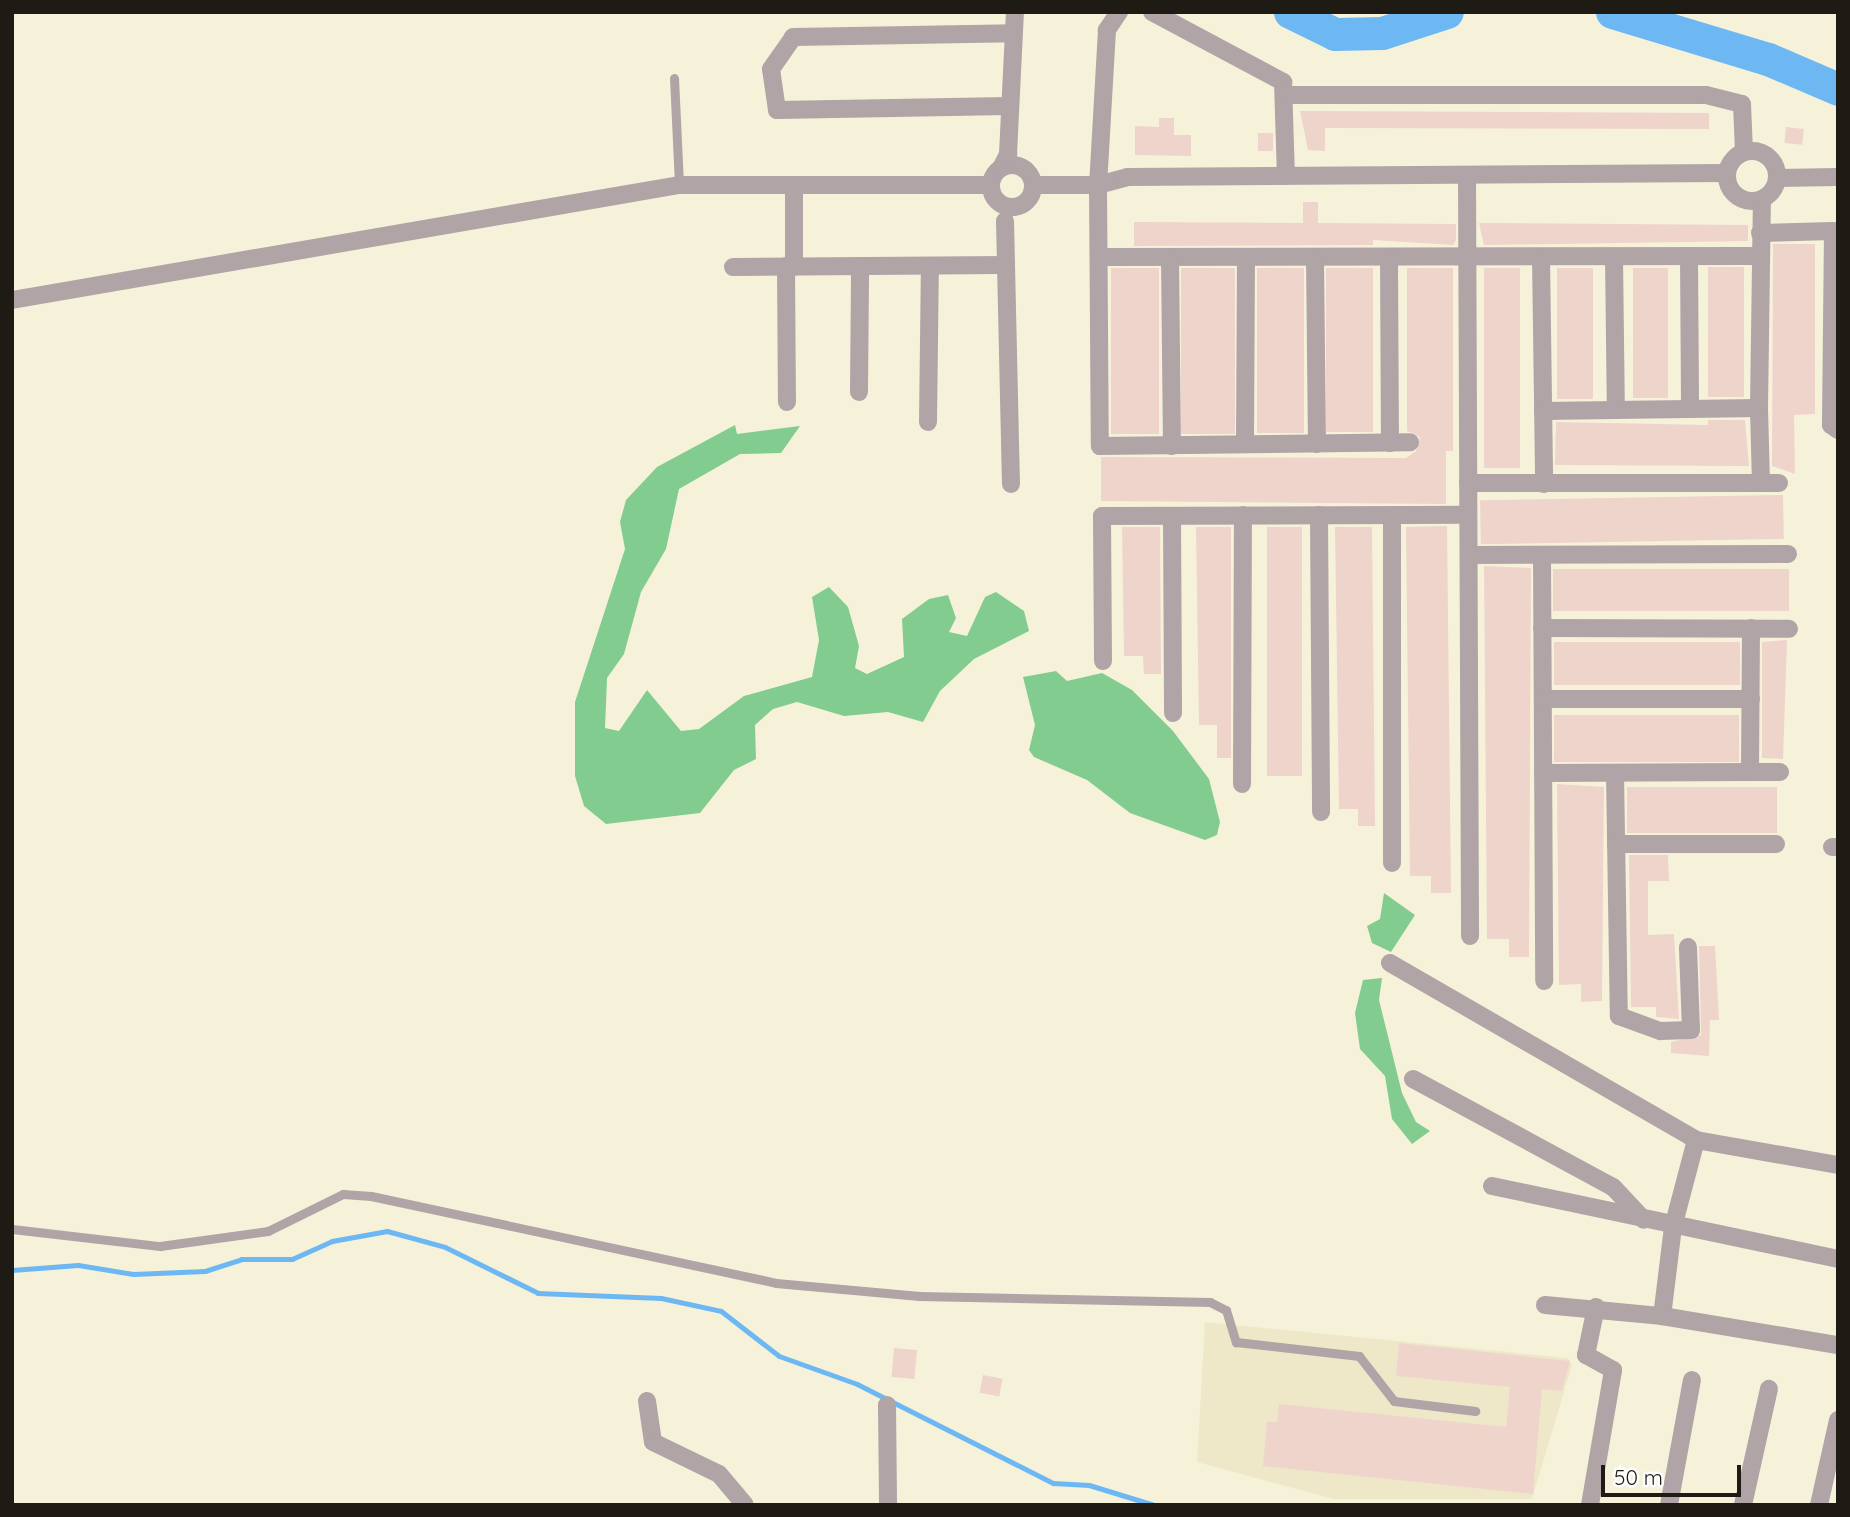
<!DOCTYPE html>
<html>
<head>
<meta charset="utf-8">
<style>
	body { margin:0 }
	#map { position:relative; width:1850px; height:1517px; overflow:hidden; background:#f6f2da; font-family:Quicksand,sans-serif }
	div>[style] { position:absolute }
	.built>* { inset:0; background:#eee8c9 }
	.forest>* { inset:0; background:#82cc90 }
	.stream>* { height:5px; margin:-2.5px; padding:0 2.5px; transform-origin:2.5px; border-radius:2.5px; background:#6db8f3 }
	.river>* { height:33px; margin:-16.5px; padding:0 16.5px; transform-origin:16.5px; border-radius:16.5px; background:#6db8f3 }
	.building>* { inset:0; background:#eed4cb; transform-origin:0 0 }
	.service>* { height:9px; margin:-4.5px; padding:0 4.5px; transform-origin:4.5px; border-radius:4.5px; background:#b0a4a7 }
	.minor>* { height:18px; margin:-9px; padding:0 9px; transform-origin:9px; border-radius:9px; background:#b0a4a7 }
	.minor>.ring { margin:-9px; padding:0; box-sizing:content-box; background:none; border:18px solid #b0a4a7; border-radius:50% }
	span { translate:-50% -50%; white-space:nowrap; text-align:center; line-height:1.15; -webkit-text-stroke:6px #fefefe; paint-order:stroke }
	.frame { position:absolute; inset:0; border:14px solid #1d1b13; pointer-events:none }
	.scale { position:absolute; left:1601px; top:1465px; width:140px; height:32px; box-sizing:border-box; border:4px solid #1d1b13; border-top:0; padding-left:9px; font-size:21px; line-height:24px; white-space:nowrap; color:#1d1b13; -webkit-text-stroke:5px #fefefe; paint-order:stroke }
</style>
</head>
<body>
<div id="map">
	<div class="built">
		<div style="clip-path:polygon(1205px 1322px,1568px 1358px,1572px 1365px,1532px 1499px,1333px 1499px,1197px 1462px)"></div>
	</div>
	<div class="forest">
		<div style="clip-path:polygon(735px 425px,737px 434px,800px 426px,781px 453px,740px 454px,679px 489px,666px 549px,641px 592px,624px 654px,607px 678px,605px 728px,619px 731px,647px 690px,681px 731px,699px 729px,744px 696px,812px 677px,819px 640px,812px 597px,829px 587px,848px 607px,859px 646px,855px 668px,867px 674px,904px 657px,902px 619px,929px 599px,948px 595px,956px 618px,949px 632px,967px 636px,985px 597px,996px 592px,1024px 611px,1029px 631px,974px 659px,940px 691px,923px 722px,888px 712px,844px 716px,797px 702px,773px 709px,755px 725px,756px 759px,734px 770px,700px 813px,606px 824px,584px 806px,575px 776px,575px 702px,625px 549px,620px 522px,626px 500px,657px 467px)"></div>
		<div style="clip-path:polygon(1056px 671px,1067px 681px,1102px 673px,1132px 690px,1173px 731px,1209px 779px,1220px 822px,1217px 835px,1205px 840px,1130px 813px,1087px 780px,1034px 757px,1029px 750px,1035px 725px,1023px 677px)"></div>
		<div style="clip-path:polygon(1384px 893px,1415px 915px,1391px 952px,1372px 943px,1367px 926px,1380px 919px)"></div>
		<div style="clip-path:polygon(1382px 978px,1379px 1000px,1402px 1093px,1416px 1122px,1430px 1131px,1412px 1144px,1392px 1119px,1385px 1076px,1360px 1049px,1355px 1013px,1363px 980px)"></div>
	</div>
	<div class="stream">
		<div style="left:12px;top:1270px;width:66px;rotate:-4.3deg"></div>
		<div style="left:78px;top:1265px;width:56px;rotate:9.3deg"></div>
		<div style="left:133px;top:1274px;width:72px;rotate:-2.4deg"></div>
		<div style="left:205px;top:1271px;width:38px;rotate:-18deg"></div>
		<div style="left:241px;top:1259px;width:51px"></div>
		<div style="left:292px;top:1259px;width:44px;rotate:-24.2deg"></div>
		<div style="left:332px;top:1241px;width:56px;rotate:-10.3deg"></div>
		<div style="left:387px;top:1231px;width:60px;rotate:15.4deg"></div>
		<div style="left:445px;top:1247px;width:104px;rotate:26.3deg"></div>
		<div style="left:538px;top:1293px;width:123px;rotate:2.3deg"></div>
		<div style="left:661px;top:1298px;width:61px;rotate:12.2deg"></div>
		<div style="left:721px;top:1311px;width:73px;rotate:37.8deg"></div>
		<div style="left:779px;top:1356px;width:83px;rotate:19.7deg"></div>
		<div style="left:857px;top:1384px;width:220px;rotate:26.8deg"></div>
		<div style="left:1053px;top:1483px;width:36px;rotate:3deg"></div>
		<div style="left:1089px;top:1485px;width:68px;rotate:17.1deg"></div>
	</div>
	<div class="river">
		<div style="left:1290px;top:12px;width:50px;rotate:26.1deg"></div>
		<div style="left:1335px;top:34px;width:47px;rotate:-1.2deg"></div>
		<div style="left:1382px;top:33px;width:68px;rotate:-17.9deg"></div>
		<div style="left:1612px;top:12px;width:163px;rotate:16.8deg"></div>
		<div style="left:1768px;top:59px;width:76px;rotate:23.2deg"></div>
	</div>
	<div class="building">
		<div style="clip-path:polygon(1300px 111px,1709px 113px,1709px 129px,1325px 128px,1325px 151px,1308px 150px)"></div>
		<div style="clip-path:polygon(1159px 118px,1174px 118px,1174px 135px,1191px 135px,1191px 156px,1135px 155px,1135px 126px,1159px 127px)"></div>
		<div style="left:1786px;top:127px;width:18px;height:16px;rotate:6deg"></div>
		<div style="left:1258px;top:133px;width:15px;height:18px"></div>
		<div style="clip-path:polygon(1303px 202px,1318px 202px,1318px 223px,1456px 224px,1456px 240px,1453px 245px,1373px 240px,1373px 245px,1134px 246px,1134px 222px,1303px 223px)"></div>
		<div style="clip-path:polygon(1479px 223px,1748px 225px,1748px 241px,1484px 245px)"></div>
		<div style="clip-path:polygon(1773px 244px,1815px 244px,1815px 414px,1794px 415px,1795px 474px,1772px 466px)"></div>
		<div style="left:1708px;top:267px;width:36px;height:130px"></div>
		<div style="left:1111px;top:268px;width:48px;height:166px"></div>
		<div style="left:1181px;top:268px;width:54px;height:166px"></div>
		<div style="left:1257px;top:268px;width:47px;height:165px"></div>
		<div style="left:1326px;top:268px;width:47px;height:164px"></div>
		<div style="clip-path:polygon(1407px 268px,1453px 268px,1453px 451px,1446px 451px,1446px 504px,1101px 501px,1101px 457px,1406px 458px,1416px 451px,1420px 437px,1407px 431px)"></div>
		<div style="left:1484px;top:268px;width:36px;height:200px"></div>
		<div style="left:1557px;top:268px;width:36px;height:131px"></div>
		<div style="left:1633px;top:268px;width:35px;height:130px"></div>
		<div style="clip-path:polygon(1708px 420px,1745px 420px,1749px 466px,1555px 465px,1556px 422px,1708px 425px)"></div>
		<div style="left:1783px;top:495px;width:44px;height:303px;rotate:89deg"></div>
		<div style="clip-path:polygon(1447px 526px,1451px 893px,1431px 893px,1431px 876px,1410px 876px,1406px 527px)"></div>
		<div style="clip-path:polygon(1122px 527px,1160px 527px,1161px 674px,1144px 674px,1143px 656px,1124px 656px)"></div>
		<div style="clip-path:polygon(1196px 527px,1231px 527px,1231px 758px,1217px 758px,1217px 725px,1199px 725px)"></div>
		<div style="left:1267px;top:527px;width:35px;height:249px"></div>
		<div style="clip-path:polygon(1335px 527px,1372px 527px,1375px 826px,1358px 826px,1358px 809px,1339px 809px)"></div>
		<div style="clip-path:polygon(1484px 566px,1531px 568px,1529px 957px,1509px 957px,1509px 939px,1487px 939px)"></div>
		<div style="left:1553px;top:569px;width:236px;height:42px"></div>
		<div style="clip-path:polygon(1787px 640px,1783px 759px,1762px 758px,1762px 642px)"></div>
		<div style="left:1554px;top:642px;width:186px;height:43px"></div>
		<div style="left:1554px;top:715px;width:185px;height:47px"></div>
		<div style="clip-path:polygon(1557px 784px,1604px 787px,1602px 1001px,1581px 1002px,1581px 984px,1559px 985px)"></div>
		<div style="left:1627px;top:787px;width:150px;height:46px"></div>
		<div style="clip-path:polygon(1629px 855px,1668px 855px,1669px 881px,1648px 881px,1648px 935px,1674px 934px,1679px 1019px,1656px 1017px,1656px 1007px,1631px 1007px)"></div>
		<div style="clip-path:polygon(1699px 946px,1715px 946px,1719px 1020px,1710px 1020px,1709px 1056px,1671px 1053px,1671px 1042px,1701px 1035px)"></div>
		<div style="clip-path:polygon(1399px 1343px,1570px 1361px,1562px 1391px,1542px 1389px,1533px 1494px,1263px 1466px,1267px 1422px,1277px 1422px,1279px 1404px,1506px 1427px,1510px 1387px,1396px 1376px)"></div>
		<div style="left:894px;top:1348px;width:23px;height:29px;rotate:5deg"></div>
		<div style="left:983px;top:1375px;width:20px;height:18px;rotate:11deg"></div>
	</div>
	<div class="service">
		<div style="left:674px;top:78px;width:107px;rotate:87.3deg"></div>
		<div style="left:12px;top:1229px;width:149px;rotate:6.6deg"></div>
		<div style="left:160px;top:1246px;width:109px;rotate:-7.9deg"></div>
		<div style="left:268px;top:1231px;width:84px;rotate:-26.3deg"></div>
		<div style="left:343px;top:1194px;width:28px;rotate:4deg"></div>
		<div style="left:371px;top:1196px;width:414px;rotate:12.1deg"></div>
		<div style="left:776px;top:1283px;width:144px;rotate:5.2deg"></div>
		<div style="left:919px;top:1296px;width:291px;rotate:1.2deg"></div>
		<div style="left:1210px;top:1302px;width:18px;rotate:27deg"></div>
		<div style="left:1226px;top:1310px;width:34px;rotate:73deg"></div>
		<div style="left:1236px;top:1342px;width:124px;rotate:6.5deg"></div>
		<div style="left:1359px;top:1356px;width:57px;rotate:52.1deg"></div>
		<div style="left:1394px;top:1401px;width:82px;rotate:7deg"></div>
	</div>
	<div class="minor">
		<div style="left:1119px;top:12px;width:22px;rotate:124deg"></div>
		<div style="left:1107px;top:30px;width:155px;rotate:93.3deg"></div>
		<div style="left:1098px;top:185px;width:261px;rotate:89.6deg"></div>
		<div style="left:1100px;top:446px;width:310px;rotate:-0.7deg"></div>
		<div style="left:1152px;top:12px;width:149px;rotate:28.1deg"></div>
		<div style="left:1283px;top:82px;width:94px;rotate:88.2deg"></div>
		<div style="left:1287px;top:95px;width:419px"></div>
		<div style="left:1706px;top:95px;width:37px;rotate:14deg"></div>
		<div style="left:1742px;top:104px;width:48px;rotate:87.6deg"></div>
		<div style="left:1009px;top:106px;width:232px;rotate:179deg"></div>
		<div style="left:777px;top:110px;width:41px;rotate:-98.3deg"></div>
		<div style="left:771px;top:69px;width:39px;rotate:-55deg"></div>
		<div style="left:793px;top:37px;width:220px;rotate:-1deg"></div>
		<div class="ring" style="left:1727px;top:151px;width:32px;height:32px"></div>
		<div class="ring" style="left:991px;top:165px;width:24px;height:24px"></div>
		<div style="left:1001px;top:168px;width:16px;rotate:-63deg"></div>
		<div style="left:1008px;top:154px;width:142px;rotate:-87.2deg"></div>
		<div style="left:1467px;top:175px;width:761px;rotate:89.77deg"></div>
		<div style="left:1778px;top:178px;width:60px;rotate:-1deg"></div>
		<div style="left:1033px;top:185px;width:65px"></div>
		<div style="left:1098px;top:185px;width:30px;rotate:-15deg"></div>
		<div style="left:1127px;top:177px;width:600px;rotate:-0.38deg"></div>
		<div style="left:794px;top:186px;width:81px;rotate:90deg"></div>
		<div style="left:1005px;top:221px;width:263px;rotate:88.7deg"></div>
		<div style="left:1760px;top:233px;width:73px;rotate:-1.6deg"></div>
		<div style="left:1833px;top:231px;width:194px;rotate:90.6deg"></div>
		<div style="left:1831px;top:425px;width:9px;rotate:36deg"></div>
		<div style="left:1689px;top:256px;width:153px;rotate:89.6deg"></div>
		<div style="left:1099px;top:257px;width:659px;rotate:-0.09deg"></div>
		<div style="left:1170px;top:257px;width:189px;rotate:89.4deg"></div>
		<div style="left:1315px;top:257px;width:187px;rotate:89.4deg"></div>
		<div style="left:1389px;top:257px;width:186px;rotate:89.7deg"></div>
		<div style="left:1541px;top:257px;width:227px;rotate:89.2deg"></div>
		<div style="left:1614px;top:257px;width:153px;rotate:89.3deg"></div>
		<div style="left:786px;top:266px;width:136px;rotate:89.6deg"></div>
		<div style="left:733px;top:267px;width:273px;rotate:-0.4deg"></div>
		<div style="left:12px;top:300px;width:677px;rotate:-9.78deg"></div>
		<div style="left:679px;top:185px;width:312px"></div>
		<div style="left:859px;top:392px;width:126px;rotate:-89.5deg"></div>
		<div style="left:1759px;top:408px;width:75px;rotate:88.5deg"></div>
		<div style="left:1543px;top:411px;width:216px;rotate:-0.8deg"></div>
		<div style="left:1759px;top:408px;width:208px;rotate:-89.2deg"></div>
		<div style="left:928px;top:422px;width:156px;rotate:-89.3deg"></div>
		<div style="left:1245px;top:444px;width:187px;rotate:-89.7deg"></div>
		<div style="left:1468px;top:483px;width:311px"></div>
		<div style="left:1319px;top:515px;width:297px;rotate:89.6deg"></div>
		<div style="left:1392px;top:515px;width:348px;rotate:90deg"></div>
		<div style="left:1172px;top:516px;width:197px;rotate:89.7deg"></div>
		<div style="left:1469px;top:555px;width:319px;rotate:-0.2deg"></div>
		<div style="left:1542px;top:555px;width:426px;rotate:89.7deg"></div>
		<div style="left:1542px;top:628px;width:247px;rotate:0.2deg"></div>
		<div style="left:1103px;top:661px;width:145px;rotate:-90.4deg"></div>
		<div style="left:1102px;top:516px;width:366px;rotate:-0.2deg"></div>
		<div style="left:1543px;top:699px;width:208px"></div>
		<div style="left:1750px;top:772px;width:30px"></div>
		<div style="left:1543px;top:773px;width:207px;rotate:-0.3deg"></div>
		<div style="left:1750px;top:772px;width:144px;rotate:-89.6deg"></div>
		<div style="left:1615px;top:773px;width:243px;rotate:89.1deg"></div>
		<div style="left:1619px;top:1016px;width:44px;rotate:20.1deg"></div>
		<div style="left:1660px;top:1031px;width:31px;rotate:-2deg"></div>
		<div style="left:1691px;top:1030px;width:83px;rotate:-92.1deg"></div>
		<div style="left:1242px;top:784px;width:269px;rotate:-89.8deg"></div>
		<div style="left:1616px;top:844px;width:160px"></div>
		<div style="left:1832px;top:847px;width:6px"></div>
		<div style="left:1390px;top:963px;width:354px;rotate:30deg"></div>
		<div style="left:1696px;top:1140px;width:144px;rotate:10deg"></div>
		<div style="left:1413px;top:1079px;width:227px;rotate:28.4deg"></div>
		<div style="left:1613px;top:1187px;width:45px;rotate:46.8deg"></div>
		<div style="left:1696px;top:1140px;width:90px;rotate:104.8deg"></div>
		<div style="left:1673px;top:1227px;width:90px;rotate:97deg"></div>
		<div style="left:1662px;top:1316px;width:178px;rotate:9.4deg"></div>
		<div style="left:1492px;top:1186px;width:354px;rotate:11.9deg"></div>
		<div style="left:1545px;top:1305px;width:118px;rotate:5.4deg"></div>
		<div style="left:647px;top:1401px;width:41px;rotate:81.7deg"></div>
		<div style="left:653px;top:1442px;width:73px;rotate:25.9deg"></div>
		<div style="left:719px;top:1474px;width:40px;rotate:50deg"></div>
		<div style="left:887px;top:1405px;width:100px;rotate:89.4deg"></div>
		<div style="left:1590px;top:1505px;width:137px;rotate:-80.3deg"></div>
		<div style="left:1613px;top:1370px;width:31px;rotate:-151deg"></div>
		<div style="left:1586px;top:1355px;width:49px;rotate:-78.2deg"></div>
		<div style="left:1669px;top:1505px;width:127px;rotate:-79.6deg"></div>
		<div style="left:1743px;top:1505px;width:119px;rotate:-77.4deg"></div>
		<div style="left:1819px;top:1505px;width:87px;rotate:-77.4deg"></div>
	</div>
	<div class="frame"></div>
	<div class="scale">50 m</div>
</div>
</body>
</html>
